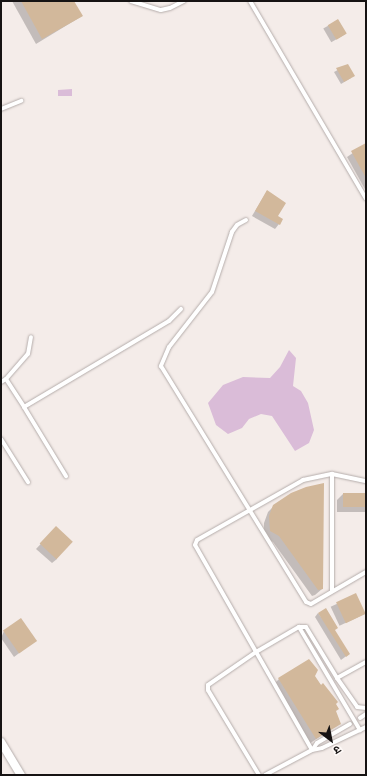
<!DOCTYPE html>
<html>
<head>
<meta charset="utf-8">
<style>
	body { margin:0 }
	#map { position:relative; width:367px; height:776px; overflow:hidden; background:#f4ece9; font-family:"Exo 2","Noto Sans Devanagari",sans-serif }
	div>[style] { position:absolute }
	.water>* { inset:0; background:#dabcd8 }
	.shadow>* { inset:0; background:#0003; transform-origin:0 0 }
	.building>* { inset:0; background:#d2b89b; transform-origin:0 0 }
	.roads { filter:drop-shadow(0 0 1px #b5adab) drop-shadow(0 0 1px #b5adab) }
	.lane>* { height:4px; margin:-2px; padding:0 2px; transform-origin:2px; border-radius:2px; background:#fff }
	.street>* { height:8px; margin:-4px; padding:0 4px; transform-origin:4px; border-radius:4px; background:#fff }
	span { translate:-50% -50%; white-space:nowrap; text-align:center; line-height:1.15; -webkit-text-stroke:3px #fffaf8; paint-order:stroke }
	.frame { position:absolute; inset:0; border:2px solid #161313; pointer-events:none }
	.north { position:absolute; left:311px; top:720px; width:40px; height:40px; -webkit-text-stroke:3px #fffaf8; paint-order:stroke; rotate:148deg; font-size:11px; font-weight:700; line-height:16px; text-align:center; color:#161313 }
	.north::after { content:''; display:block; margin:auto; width:14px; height:18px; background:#161313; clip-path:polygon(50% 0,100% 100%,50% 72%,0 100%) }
</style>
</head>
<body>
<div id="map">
	<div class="water">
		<div style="clip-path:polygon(72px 89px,72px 96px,58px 96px,58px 90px)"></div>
		<div style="clip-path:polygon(289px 350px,296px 358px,293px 386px,301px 391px,308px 403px,314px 430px,309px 443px,295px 451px,272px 416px,261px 414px,249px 419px,242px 428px,228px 434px,216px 425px,208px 403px,223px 385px,243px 377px,270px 378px,280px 367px)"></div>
	</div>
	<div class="shadow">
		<div style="clip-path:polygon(12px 1px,73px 1px,82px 16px,36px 44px)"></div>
		<div style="left:338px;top:20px;width:16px;height:17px;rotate:60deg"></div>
		<div style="clip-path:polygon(347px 65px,351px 78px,341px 84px,334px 72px)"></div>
		<div style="clip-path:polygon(366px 144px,366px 191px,347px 157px)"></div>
		<div style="clip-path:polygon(267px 191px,279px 224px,275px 229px,252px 216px)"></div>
		<div style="clip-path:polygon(343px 494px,366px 494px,366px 512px,337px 512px,337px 500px)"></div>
		<div style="clip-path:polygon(274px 506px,322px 589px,315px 595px,312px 596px,273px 542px,264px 537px,264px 523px,268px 512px)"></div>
		<div style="clip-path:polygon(52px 532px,57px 559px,52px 563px,36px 549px)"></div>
		<div style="left:356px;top:595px;width:21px;height:28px;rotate:65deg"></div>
		<div style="clip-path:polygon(318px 613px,349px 654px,341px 660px,315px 617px)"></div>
		<div style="clip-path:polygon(4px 631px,35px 641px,14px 657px,1px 638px)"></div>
		<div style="clip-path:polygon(314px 676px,335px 704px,335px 712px,340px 723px,309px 744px,273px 685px,279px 679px)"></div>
	</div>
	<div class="building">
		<div style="clip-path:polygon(21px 1px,74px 1px,83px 16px,42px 39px)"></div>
		<div style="left:338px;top:19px;width:17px;height:12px;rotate:59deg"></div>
		<div style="clip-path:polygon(348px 64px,355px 76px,344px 82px,336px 68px)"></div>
		<div style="clip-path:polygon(366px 143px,366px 178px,351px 151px)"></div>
		<div style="clip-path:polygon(267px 190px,286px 203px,278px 216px,283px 219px,280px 225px,255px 211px)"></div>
		<div style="clip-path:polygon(324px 483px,323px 589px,318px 590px,279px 536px,270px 531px,269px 516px,273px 505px,291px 493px,306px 487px)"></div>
		<div style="left:343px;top:493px;width:23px;height:14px"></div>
		<div style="left:56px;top:526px;width:23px;height:24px;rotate:43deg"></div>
		<div style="left:356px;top:593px;width:23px;height:22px;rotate:65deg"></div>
		<div style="clip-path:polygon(326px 608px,338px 628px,335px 630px,350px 654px,346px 657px,318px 613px)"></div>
		<div style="left:21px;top:618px;width:28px;height:22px;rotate:55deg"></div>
		<div style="clip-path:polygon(309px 659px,318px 670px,315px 676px,321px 685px,323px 683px,338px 702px,336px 704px,339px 709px,336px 711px,341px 724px,316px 739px,278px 678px)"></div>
	</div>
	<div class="roads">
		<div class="lane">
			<div style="left:131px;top:1px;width:31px;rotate:17deg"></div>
			<div style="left:161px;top:10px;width:9px;rotate:-13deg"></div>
			<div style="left:170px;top:8px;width:16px;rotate:-27deg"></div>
			<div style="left:250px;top:1px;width:229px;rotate:59.6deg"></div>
			<div style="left:1px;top:109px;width:22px;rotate:-22deg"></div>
			<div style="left:246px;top:220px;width:10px;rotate:151deg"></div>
			<div style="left:237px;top:225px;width:9px;rotate:126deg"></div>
			<div style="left:232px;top:232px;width:63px;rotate:108.4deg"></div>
			<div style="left:212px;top:292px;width:70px;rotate:128deg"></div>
			<div style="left:169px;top:347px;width:21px;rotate:113deg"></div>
			<div style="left:161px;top:366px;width:277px;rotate:58.4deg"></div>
			<div style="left:306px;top:602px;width:5px;rotate:22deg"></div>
			<div style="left:311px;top:604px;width:64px;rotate:-30.2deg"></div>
			<div style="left:6px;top:379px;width:33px;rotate:-49deg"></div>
			<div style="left:28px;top:354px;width:17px;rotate:-80deg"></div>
			<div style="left:1px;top:382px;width:6px;rotate:-31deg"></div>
			<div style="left:6px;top:379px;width:33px;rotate:57deg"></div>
			<div style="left:24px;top:407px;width:169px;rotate:-30.7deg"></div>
			<div style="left:169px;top:321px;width:17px;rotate:-45deg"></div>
			<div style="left:24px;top:407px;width:81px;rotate:58.7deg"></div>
			<div style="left:1px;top:439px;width:51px;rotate:57.9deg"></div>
			<div style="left:332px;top:591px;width:117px;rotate:-90deg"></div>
			<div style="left:299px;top:627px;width:7px"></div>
			<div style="left:306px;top:627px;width:60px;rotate:58.7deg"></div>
			<div style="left:337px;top:678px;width:33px;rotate:-29deg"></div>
			<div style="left:337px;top:678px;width:35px;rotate:55deg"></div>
			<div style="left:357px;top:707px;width:9px;rotate:6deg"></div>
			<div style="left:360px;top:718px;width:7px;rotate:-34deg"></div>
			<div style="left:313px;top:749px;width:7px;rotate:-56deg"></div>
			<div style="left:317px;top:743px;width:38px;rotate:-30deg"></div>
			<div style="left:312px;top:750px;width:236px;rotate:-119.7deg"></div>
			<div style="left:195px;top:545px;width:5px;rotate:-68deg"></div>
			<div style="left:197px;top:540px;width:122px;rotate:-29.5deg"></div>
			<div style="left:303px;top:480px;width:30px;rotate:-12deg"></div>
			<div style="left:332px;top:474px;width:35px;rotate:12deg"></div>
			<div style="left:259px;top:775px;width:99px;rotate:-121deg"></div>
			<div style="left:208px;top:690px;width:5px;rotate:-90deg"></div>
			<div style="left:208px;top:685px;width:58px;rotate:-34.5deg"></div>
			<div style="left:256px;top:652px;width:50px;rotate:-30.2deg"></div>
			<div style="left:299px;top:627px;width:120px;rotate:59.4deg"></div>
			<div style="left:265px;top:775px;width:53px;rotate:-28deg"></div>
			<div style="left:312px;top:750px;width:10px;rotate:-11deg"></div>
			<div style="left:322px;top:748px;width:49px;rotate:-25.5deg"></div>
		</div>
		<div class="street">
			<div style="left:1px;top:742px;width:39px;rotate:59deg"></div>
		</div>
	</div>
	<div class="frame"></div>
	<div class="north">उ</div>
</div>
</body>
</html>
